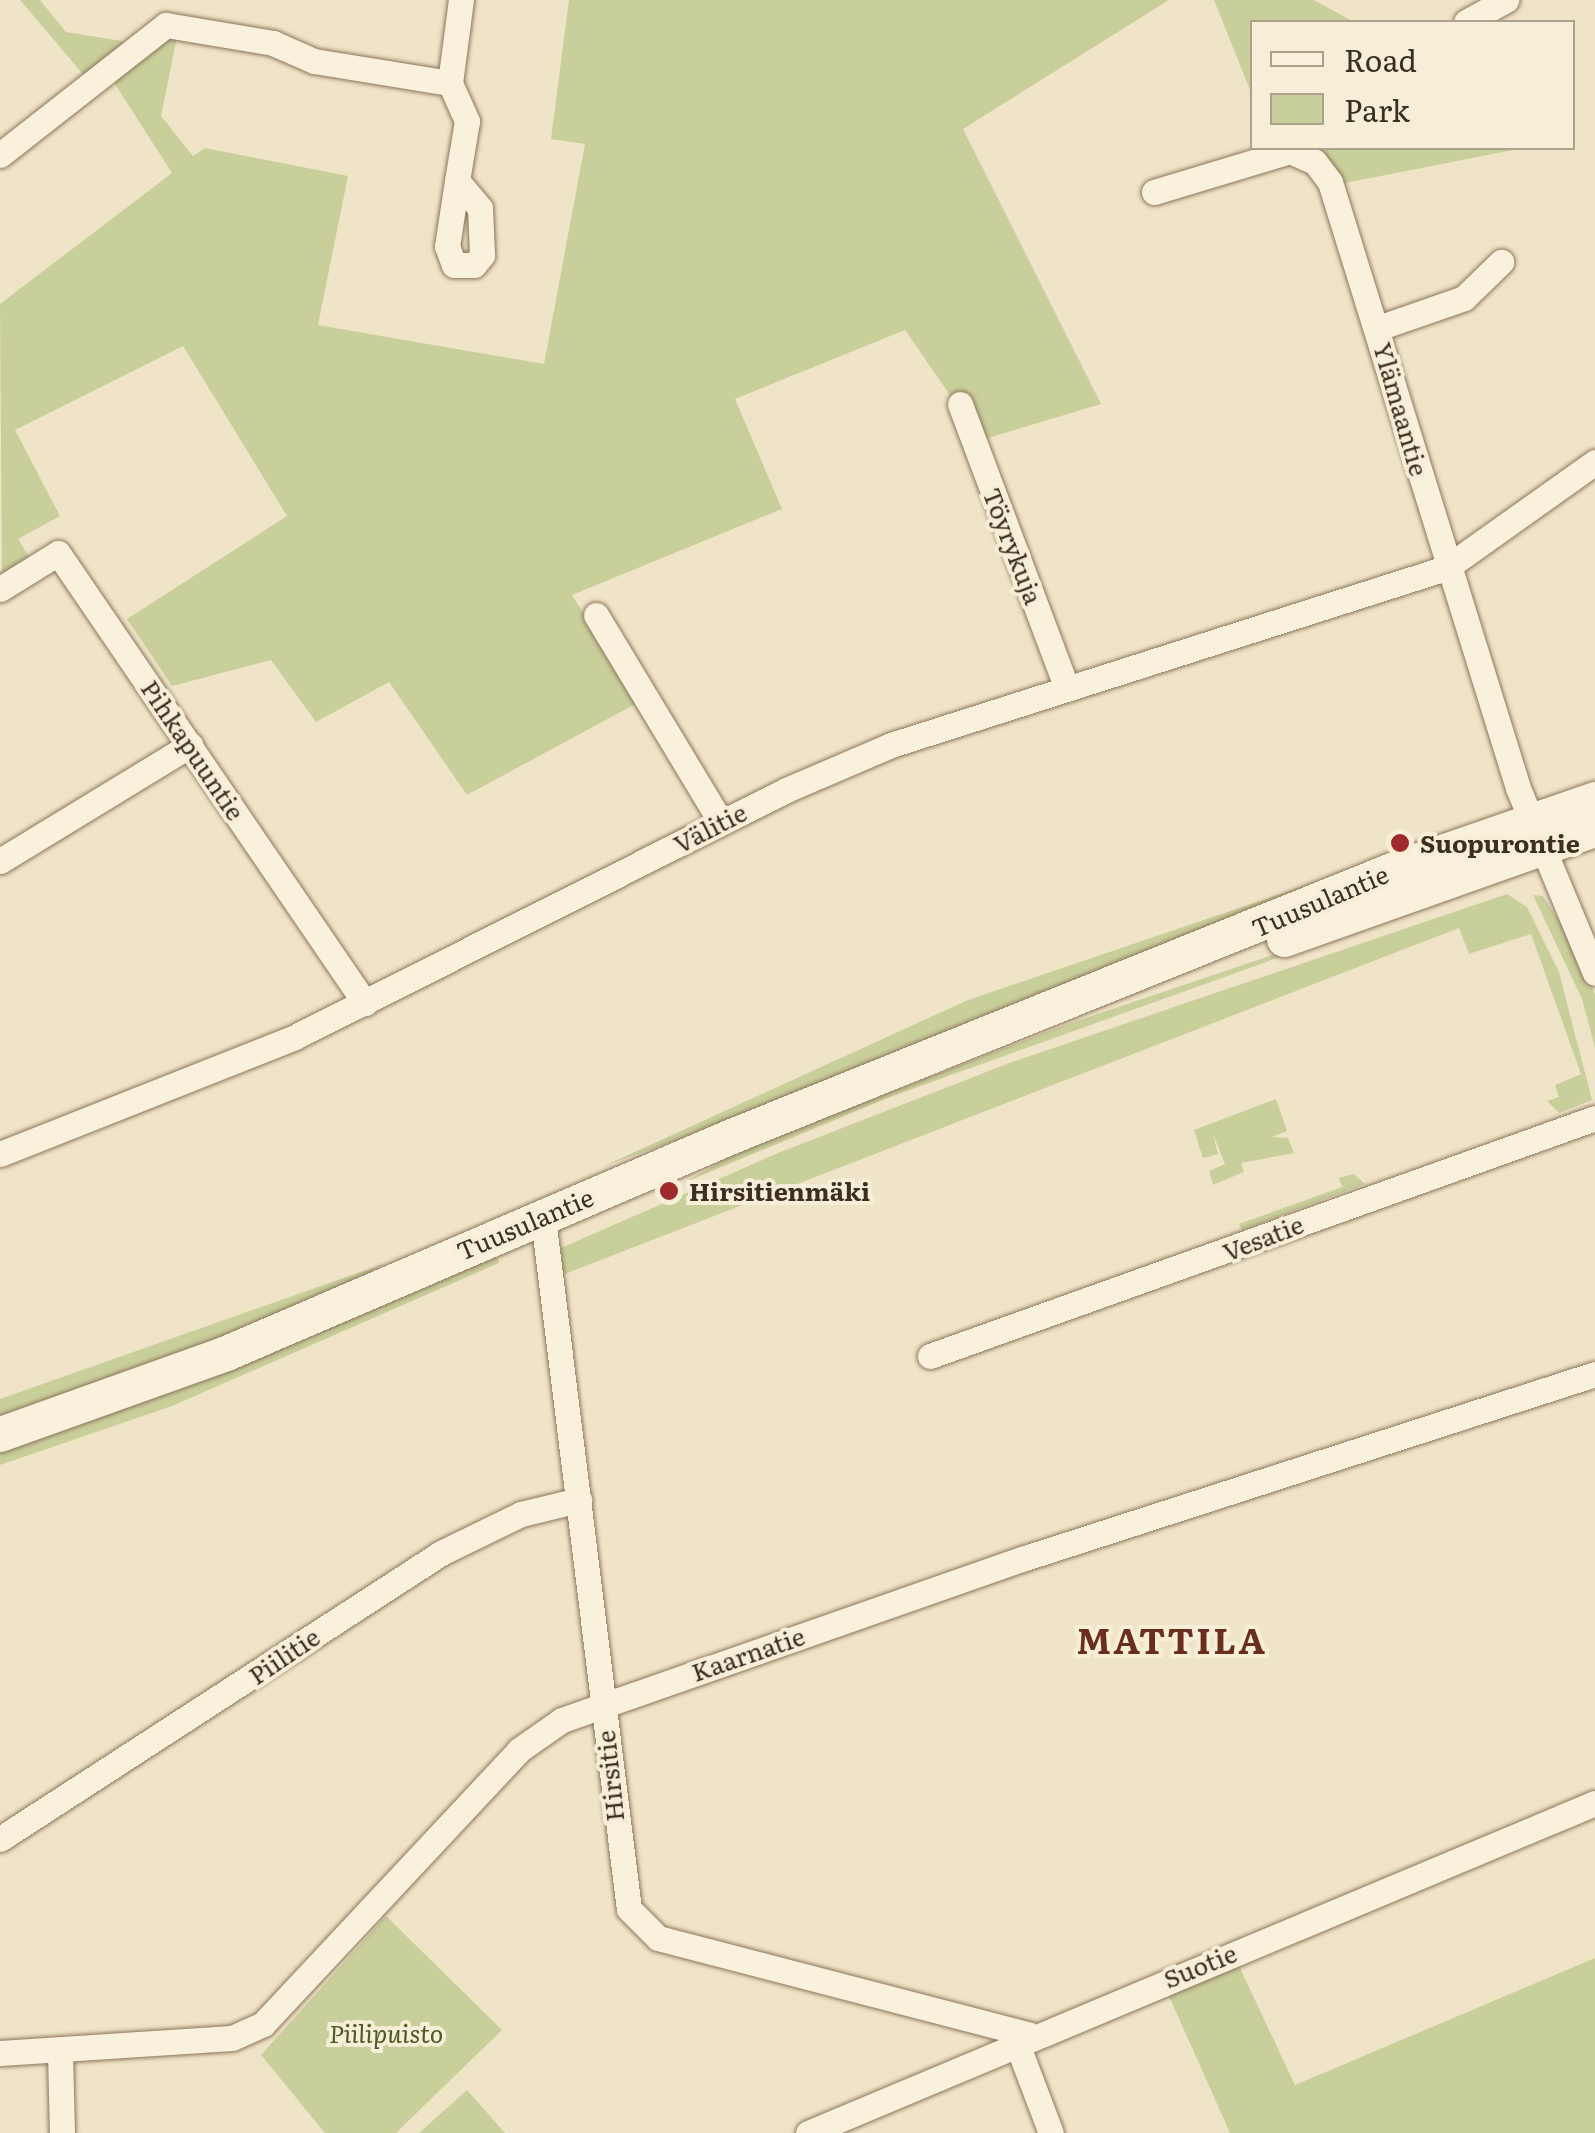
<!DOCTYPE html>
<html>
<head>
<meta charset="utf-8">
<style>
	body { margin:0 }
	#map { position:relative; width:1595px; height:2133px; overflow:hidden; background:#f0e4c8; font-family:Literata,serif }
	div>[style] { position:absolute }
	.green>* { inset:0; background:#c9cf9b }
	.roads { filter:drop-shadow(0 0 2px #8d765c) drop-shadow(0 0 2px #8d765c) }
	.minor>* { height:25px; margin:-12.5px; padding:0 12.5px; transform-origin:12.5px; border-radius:12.5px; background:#faf1dc }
	.secondary>* { height:35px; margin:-17.5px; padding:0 17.5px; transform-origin:17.5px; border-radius:17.5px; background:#faf1dc }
	.dots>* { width:28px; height:28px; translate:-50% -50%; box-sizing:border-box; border:5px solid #f7eed8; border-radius:50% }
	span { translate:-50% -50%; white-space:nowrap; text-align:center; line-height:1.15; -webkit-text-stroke:8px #f7eed8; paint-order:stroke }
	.street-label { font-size:25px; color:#3d2e20 }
	.poi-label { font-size:25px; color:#3d2e20; font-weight:700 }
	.left { translate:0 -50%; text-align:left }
	.park-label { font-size:25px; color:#4d5a26; font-style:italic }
	.district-label { font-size:35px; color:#6b2e1e; font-weight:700; letter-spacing:2.5px }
	.legend { position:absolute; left:1250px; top:20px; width:325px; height:130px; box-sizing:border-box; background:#f7eed8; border:2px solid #ada18e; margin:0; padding:12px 18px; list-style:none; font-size:30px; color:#3d2e20 }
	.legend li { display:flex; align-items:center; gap:20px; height:50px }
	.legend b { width:50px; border:2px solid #ada18e }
</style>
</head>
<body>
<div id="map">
	<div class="green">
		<div style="clip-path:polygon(20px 0,40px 0,66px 32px,134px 43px,87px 79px)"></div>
		<div style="clip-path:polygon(569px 0,1169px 0,963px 129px,1101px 404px,981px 440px,905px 330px,735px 399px,782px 509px,572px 595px,639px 702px,467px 795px,389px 682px,316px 722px,271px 660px,172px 686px,127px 619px,287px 516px,183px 346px,15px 430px,60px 516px,18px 539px,31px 560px,2px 575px,0 304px,172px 173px,111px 78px,178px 32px,161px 116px,193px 156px,205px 148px,348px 176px,318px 325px,544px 364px,585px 144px,551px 139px)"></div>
		<div style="clip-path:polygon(1214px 0,1314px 0,1354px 22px,1252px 22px,1252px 95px)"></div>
		<div style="clip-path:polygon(1305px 148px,1523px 148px,1340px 184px)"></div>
		<div style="clip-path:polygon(1380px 860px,708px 1129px,604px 1166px,968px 1000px)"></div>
		<div style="clip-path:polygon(1489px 882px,890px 1097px,683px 1183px,743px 1149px,1065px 1025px)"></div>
		<div style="clip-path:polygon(1507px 894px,1527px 907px,1559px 972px,1592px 1100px,1559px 1113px,1547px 1101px,1559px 1097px,1555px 1085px,1581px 1074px,1531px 934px,1469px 954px,1459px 928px,562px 1275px,561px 1248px,778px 1153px,1012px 1062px)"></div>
		<div style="clip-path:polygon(1533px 895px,1543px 896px,1579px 951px,1595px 995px,1595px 1048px,1582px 999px)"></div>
		<div style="clip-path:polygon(1276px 1099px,1287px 1131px,1272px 1137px,1288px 1138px,1294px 1153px,1241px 1163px,1244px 1172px,1213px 1185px,1209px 1171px,1225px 1164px,1213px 1134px,1218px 1154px,1203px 1158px,1194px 1130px)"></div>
		<div style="clip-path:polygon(1354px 1174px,1365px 1184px,1242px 1230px,1239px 1224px,1342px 1187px,1339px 1178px)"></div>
		<div style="clip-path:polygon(497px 1256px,499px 1263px,172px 1406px,0 1465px,0 1451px,249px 1363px)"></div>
		<div style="clip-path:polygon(383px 1264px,342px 1292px,0 1422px,0 1399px)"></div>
		<div style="clip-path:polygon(386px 1916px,502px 2030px,396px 2133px,325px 2133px,261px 2055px)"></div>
		<div style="clip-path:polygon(1595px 1958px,1595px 2133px,1230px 2133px,1168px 1994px,1239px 1966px,1295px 2085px)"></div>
		<div style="clip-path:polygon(467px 2090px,505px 2133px,419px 2133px)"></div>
	</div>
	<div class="roads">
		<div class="minor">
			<div style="left:1466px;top:22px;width:46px;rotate:-28.8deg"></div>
			<div style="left:166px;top:25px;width:109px;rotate:9.5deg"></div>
			<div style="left:273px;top:43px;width:45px;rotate:23.7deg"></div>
			<div style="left:314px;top:61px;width:138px;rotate:9.2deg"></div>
			<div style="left:450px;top:83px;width:42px;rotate:65.9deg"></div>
			<div style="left:467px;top:121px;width:61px;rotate:99.5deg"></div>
			<div style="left:457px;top:181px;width:66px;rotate:98.7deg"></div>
			<div style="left:447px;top:246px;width:20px;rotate:70deg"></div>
			<div style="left:454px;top:265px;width:20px"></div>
			<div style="left:474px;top:265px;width:13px;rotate:-51deg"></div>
			<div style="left:482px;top:255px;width:47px;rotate:-92.4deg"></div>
			<div style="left:480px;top:208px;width:35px;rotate:-130deg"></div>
			<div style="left:450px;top:83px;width:84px;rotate:-82.5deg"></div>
			<div style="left:0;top:155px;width:211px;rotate:-38.1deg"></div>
			<div style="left:1154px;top:192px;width:142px;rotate:-16.8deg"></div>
			<div style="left:1290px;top:151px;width:27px;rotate:24deg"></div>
			<div style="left:1315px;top:162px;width:25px;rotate:53deg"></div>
			<div style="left:1330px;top:182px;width:634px;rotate:72.76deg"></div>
			<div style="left:1518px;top:788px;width:200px;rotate:67.4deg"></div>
			<div style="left:1378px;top:328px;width:91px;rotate:-19.2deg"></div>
			<div style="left:1464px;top:298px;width:52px;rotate:-44.2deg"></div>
			<div style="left:960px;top:404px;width:303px;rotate:69.4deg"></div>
			<div style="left:0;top:589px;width:68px;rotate:-31.8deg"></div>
			<div style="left:58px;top:553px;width:545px;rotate:55.7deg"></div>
			<div style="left:596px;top:615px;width:242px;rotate:58.9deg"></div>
			<div style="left:0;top:861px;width:223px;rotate:-31.4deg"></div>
			<div style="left:0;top:1154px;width:317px;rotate:-21.6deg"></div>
			<div style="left:295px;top:1037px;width:550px;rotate:-26.7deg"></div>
			<div style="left:786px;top:790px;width:114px;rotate:-23.2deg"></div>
			<div style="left:891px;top:745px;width:583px;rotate:-17.69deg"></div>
			<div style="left:1446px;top:568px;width:183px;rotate:-35.4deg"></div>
			<div style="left:543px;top:1218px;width:696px;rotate:82.91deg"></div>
			<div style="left:629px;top:1909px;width:41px;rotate:45deg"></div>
			<div style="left:658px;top:1938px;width:384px;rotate:14.6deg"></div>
			<div style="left:930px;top:1356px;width:706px;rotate:-19.69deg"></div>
			<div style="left:0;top:1839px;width:526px;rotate:-32.96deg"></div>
			<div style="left:441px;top:1553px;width:89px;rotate:-26deg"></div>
			<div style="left:521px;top:1514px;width:60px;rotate:-13.6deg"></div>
			<div style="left:1016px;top:2041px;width:98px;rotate:69.2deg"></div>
			<div style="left:60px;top:2052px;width:81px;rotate:88.6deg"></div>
			<div style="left:0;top:2053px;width:232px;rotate:-3.7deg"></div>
			<div style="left:232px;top:2038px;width:34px;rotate:-24deg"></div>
			<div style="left:263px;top:2024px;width:375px;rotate:-46.9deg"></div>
			<div style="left:519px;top:1750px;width:52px;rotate:-34.9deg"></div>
			<div style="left:562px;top:1720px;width:487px;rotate:-19.3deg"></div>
			<div style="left:1022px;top:1559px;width:602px;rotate:-17.89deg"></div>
			<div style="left:808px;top:2133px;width:853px;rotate:-22.75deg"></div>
		</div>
		<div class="secondary">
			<div style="left:1284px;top:939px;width:330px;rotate:-19.5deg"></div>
			<div style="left:0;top:1434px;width:240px;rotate:-19.7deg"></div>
			<div style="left:226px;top:1353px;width:547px;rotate:-23.24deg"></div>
			<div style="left:729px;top:1137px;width:728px;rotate:-21.95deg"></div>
			<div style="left:1404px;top:865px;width:202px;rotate:-19.1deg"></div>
		</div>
	</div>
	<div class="dots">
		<div style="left:1400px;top:843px;background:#9e2a2b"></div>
		<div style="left:669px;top:1191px;background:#9e2a2b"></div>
	</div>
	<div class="street-label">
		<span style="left:1401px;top:409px;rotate:74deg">Ylämaantie</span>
		<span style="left:1013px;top:546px;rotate:69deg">Töyrykuja</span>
		<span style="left:193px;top:750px;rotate:56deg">Pihkapuuntie</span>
		<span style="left:710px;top:828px;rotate:-27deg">Välitie</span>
		<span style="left:1320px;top:901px;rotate:-23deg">Tuusulantie</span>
		<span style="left:525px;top:1224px;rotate:-23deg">Tuusulantie</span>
		<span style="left:1263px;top:1238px;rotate:-21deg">Vesatie</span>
		<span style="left:748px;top:1654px;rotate:-19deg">Kaarnatie</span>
		<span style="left:284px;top:1656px;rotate:-34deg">Piilitie</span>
		<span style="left:610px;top:1776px;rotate:-96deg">Hirsitie</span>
		<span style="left:1200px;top:1966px;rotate:-22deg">Suotie</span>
	</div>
	<div class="poi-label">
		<span class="left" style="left:1420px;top:843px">Suopurontie</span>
		<span class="left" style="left:689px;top:1191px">Hirsitienmäki</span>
	</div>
	<div class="park-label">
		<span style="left:386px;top:2033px">Piilipuisto</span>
	</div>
	<div class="district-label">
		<span style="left:1172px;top:1639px">MATTILA</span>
	</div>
	<ul class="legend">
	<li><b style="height:12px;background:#faf1dc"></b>Road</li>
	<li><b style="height:28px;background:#c9cf9b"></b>Park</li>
	</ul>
</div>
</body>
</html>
